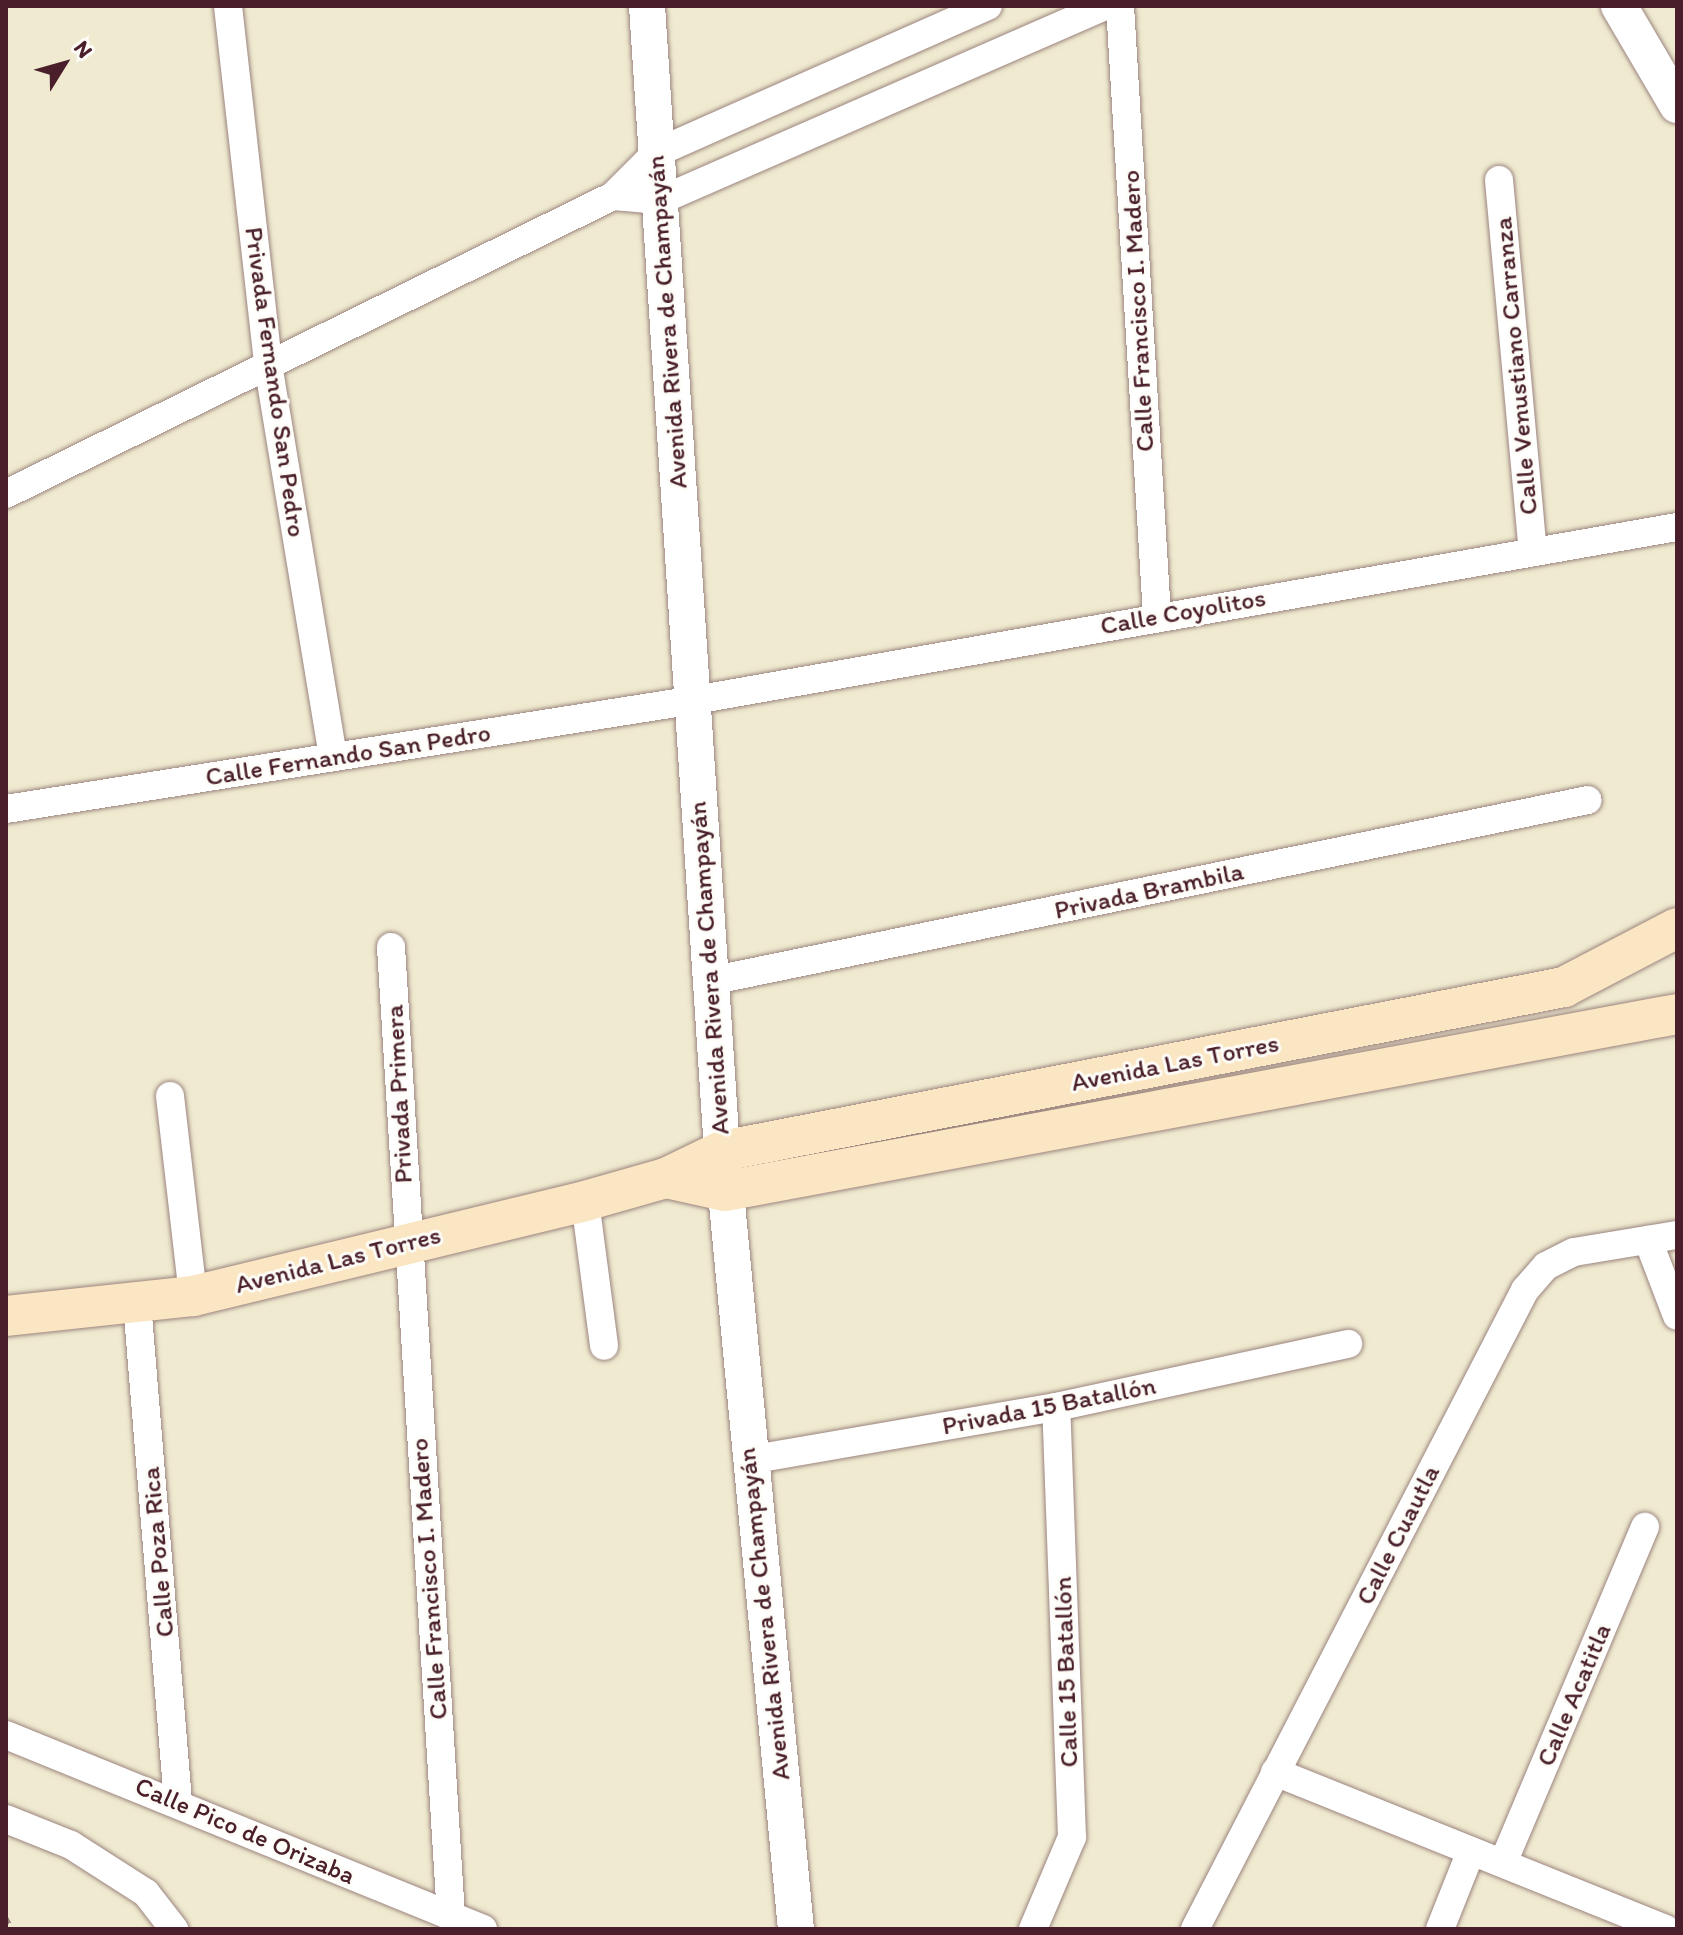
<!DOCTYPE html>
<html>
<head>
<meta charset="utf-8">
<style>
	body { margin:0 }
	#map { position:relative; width:1683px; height:1935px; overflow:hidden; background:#efead0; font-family:Itim,sans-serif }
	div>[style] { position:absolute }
	.path>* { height:5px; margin-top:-2.5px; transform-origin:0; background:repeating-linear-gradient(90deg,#9c847e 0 6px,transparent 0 12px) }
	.roads { filter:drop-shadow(0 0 2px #9c847e) drop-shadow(0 0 2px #9c847e) }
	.minor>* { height:28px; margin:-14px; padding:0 14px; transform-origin:14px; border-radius:14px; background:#fff }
	.tertiary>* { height:36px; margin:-18px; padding:0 18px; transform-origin:18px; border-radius:18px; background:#fff }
	.secondary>* { height:40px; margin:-20px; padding:0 20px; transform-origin:20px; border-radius:20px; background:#fbe6c3 }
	span { translate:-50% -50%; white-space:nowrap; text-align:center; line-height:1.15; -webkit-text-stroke:6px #fdfcf7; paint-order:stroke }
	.street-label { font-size:26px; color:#4a1f2b }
	.frame { position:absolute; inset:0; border:8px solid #4a1f2b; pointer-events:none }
	.north { position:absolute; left:24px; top:24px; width:80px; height:80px; -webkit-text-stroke:6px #fdfcf7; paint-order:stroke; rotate:53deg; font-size:22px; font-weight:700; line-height:32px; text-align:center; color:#4a1f2b }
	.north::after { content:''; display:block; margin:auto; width:28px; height:36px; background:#4a1f2b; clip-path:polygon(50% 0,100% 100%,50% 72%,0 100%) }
</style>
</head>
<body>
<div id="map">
	<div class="path">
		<div style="left:6px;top:1918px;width:13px;rotate:61deg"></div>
	</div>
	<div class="roads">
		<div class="minor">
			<div style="left:228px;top:6px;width:366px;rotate:83.6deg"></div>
			<div style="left:269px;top:370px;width:392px;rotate:80.6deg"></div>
			<div style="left:1120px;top:6px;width:611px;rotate:86.53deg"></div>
			<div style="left:1499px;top:180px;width:373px;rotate:84.8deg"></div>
			<div style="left:613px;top:196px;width:48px;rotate:4.8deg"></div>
			<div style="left:661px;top:200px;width:485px;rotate:-23.6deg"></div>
			<div style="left:6px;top:494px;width:676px;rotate:-26.15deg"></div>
			<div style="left:613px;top:196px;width:61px;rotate:-45deg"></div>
			<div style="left:656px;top:153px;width:363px;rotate:-23.9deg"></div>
			<div style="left:6px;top:809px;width:691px;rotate:-8.99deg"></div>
			<div style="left:689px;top:701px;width:1003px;rotate:-9.99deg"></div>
			<div style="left:391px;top:947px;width:973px;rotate:86.46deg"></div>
			<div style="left:710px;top:981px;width:896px;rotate:-11.65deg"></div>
			<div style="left:170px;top:1096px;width:201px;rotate:83.4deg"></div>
			<div style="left:585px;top:1201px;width:146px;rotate:82.5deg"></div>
			<div style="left:1648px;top:1240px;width:81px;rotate:69.1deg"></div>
			<div style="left:137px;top:1303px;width:500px;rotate:85.3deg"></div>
			<div style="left:749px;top:1460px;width:312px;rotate:-9.8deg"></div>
			<div style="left:1056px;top:1407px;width:299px;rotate:-12.2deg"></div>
			<div style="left:6px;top:1735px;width:515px;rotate:22.13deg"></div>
			<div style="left:1275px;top:1772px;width:421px;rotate:21.9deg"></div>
			<div style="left:6px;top:1819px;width:70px;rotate:21.8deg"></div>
			<div style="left:71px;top:1845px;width:89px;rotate:32.6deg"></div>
			<div style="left:146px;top:1893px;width:46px;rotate:52.1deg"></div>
			<div style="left:1503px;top:1863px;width:365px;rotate:-67.1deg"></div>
			<div style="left:1033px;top:1929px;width:100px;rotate:-67deg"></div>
			<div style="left:1072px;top:1837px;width:430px;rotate:-92.1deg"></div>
			<div style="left:1195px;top:1929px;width:719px;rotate:-62.69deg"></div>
			<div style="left:1525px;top:1290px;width:32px;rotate:-49deg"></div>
			<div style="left:1546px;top:1266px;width:31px;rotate:-27deg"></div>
			<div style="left:1574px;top:1252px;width:104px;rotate:-9.4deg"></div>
			<div style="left:1440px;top:1929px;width:84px;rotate:-68.3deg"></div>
		</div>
		<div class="tertiary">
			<div style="left:647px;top:6px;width:1147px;rotate:86.25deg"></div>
			<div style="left:722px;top:1151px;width:782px;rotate:84.57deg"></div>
			<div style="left:1619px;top:6px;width:115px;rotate:59.6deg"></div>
		</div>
		<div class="secondary">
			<div style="left:666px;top:1178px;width:60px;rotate:12.4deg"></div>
			<div style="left:725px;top:1191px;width:968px;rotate:-10.53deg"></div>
			<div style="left:6px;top:1316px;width:188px;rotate:-6.1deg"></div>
			<div style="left:193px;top:1296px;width:403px;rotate:-13.6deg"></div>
			<div style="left:585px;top:1201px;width:84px;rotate:-15.9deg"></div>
			<div style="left:666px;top:1178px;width:62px;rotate:-25.7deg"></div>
			<div style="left:722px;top:1151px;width:858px;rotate:-11.02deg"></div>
			<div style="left:1564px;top:987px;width:127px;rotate:-27.6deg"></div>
		</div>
	</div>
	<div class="street-label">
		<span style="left:1138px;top:311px;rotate:-93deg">Calle Francisco I. Madero</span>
		<span style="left:667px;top:322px;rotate:-94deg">Avenida Rivera de Champayán</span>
		<span style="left:1516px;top:366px;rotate:-95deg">Calle Venustiano Carranza</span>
		<span style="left:275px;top:382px;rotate:82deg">Privada Fernando San Pedro</span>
		<span style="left:1183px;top:612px;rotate:-10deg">Calle Coyolitos</span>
		<span style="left:348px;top:755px;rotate:-9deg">Calle Fernando San Pedro</span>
		<span style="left:1149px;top:891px;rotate:-12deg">Privada Brambila</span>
		<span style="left:709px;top:968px;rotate:-94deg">Avenida Rivera de Champayán</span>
		<span style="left:1175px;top:1063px;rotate:-11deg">Avenida Las Torres</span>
		<span style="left:399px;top:1094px;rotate:-93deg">Privada Primera</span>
		<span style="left:338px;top:1260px;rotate:-14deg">Avenida Las Torres</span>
		<span style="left:1049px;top:1406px;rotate:-11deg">Privada 15 Batallón</span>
		<span style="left:1398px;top:1535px;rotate:-63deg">Calle Cuautla</span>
		<span style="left:158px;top:1552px;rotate:-95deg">Calle Poza Rica</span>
		<span style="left:429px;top:1579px;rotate:-94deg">Calle Francisco I. Madero</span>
		<span style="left:764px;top:1614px;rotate:-96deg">Avenida Rivera de Champayán</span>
		<span style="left:1066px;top:1672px;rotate:-92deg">Calle 15 Batallón</span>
		<span style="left:1574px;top:1695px;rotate:-67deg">Calle Acatitla</span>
		<span style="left:245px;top:1831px;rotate:23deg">Calle Pico de Orizaba</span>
	</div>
	<div class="frame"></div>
	<div class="north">N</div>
</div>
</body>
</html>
